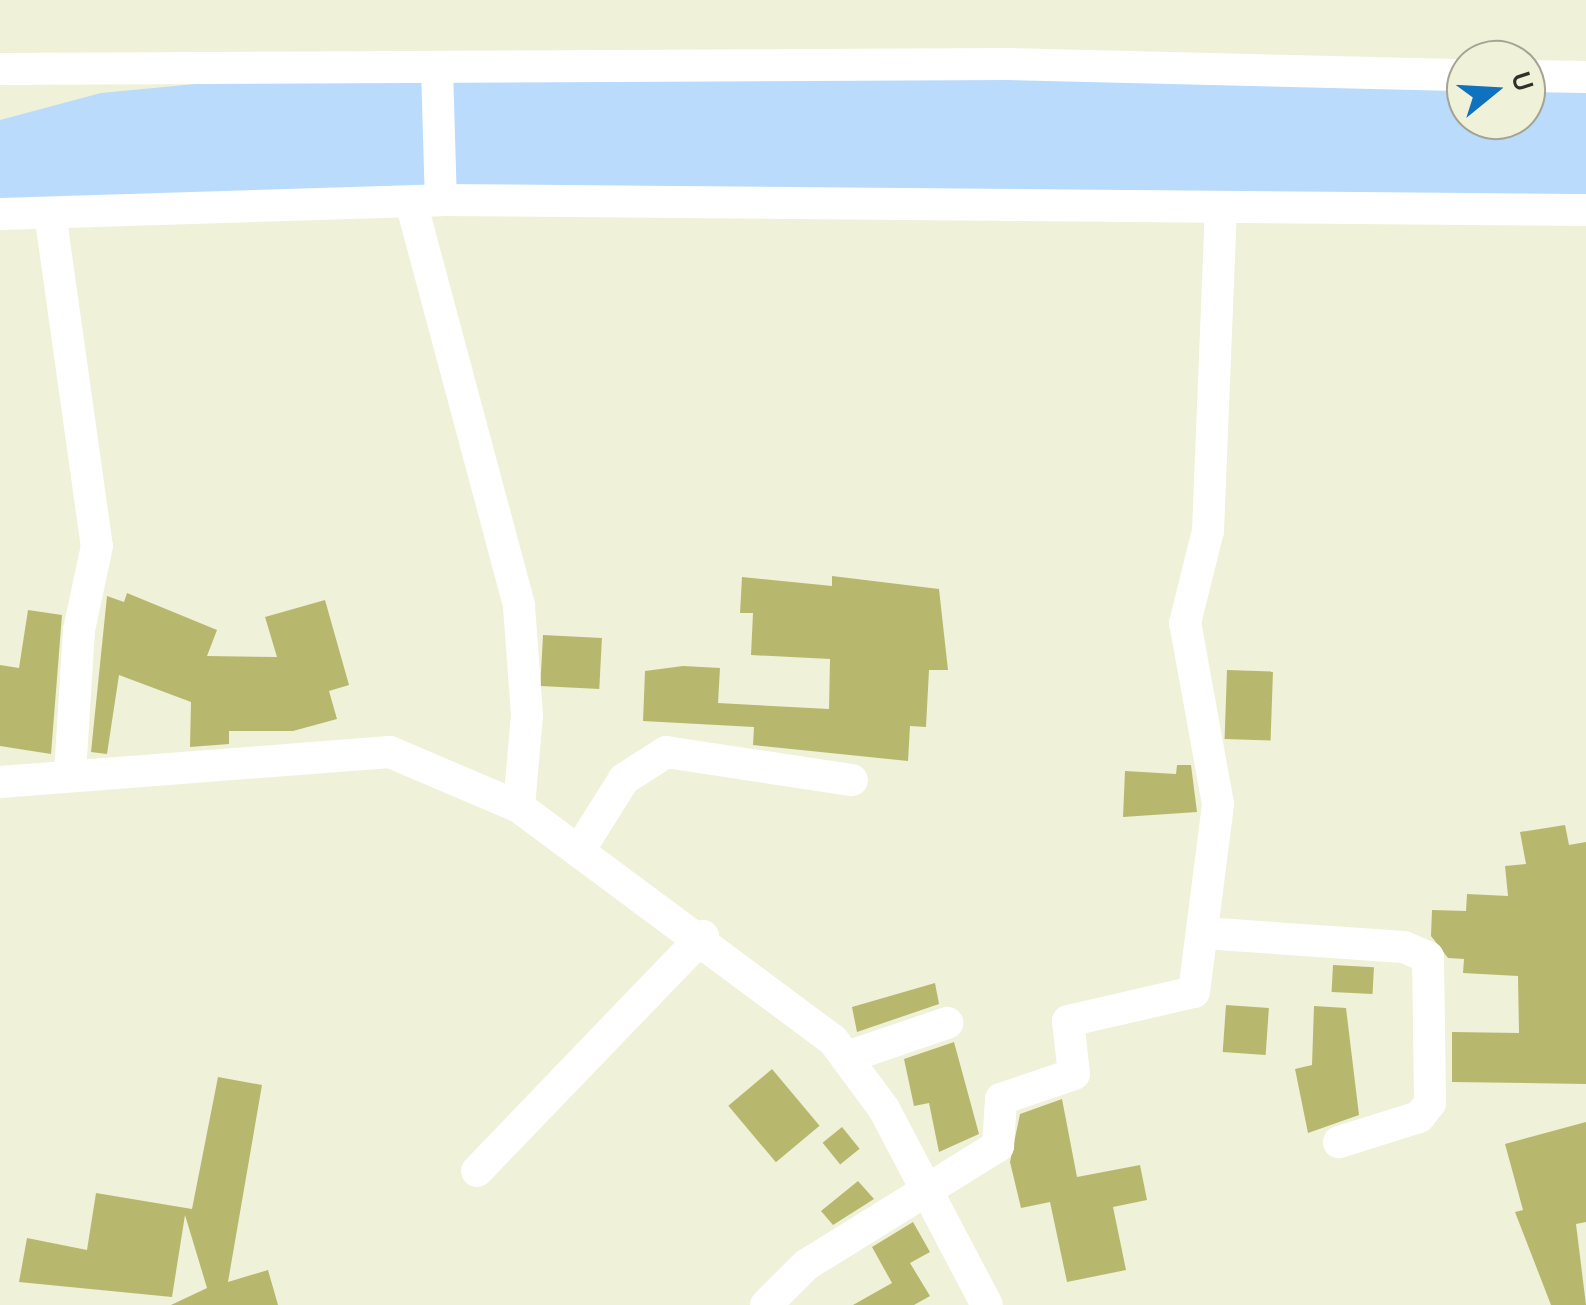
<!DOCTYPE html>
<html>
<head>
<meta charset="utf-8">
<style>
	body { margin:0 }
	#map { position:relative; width:1586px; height:1305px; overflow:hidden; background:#f0f1d9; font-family:Karla,sans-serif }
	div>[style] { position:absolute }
	.water>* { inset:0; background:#badbfc }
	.building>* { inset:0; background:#b7b86e; transform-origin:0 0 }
	.minor>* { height:32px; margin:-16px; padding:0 16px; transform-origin:16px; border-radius:16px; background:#fff }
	span { translate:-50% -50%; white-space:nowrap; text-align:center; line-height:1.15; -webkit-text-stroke:8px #f0f1d9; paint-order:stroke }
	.north { position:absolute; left:1446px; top:40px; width:100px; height:100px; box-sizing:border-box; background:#f0f1d9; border:2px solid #a3a492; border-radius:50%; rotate:72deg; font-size:28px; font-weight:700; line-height:40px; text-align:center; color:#2f3027 }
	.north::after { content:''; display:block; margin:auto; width:35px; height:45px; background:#0e72be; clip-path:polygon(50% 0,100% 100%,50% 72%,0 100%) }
</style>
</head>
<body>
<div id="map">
	<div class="water">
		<div style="clip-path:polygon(364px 68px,1466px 74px,1466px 120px,1526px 120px,1526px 75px,1586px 76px,1586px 209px,0 212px,0 120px,101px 93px)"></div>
	</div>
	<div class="building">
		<div style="clip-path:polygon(832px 576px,939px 589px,948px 670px,929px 670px,926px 727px,910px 726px,908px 761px,753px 745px,754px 727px,643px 721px,645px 671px,683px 666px,720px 668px,718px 703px,829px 709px,830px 659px,751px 655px,753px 613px,740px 613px,742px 577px,832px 586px)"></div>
		<div style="clip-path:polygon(127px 593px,217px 630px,207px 656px,277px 657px,265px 617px,325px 600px,349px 685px,329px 691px,337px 719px,293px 731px,229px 731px,229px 744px,190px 747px,191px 702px,119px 675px,107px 754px,91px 752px,107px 596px,124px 602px)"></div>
		<div style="clip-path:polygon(28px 610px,62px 615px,51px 754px,0 746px,0 665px,19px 668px)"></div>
		<div style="left:543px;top:635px;width:59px;height:51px;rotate:3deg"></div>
		<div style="left:1227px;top:670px;width:46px;height:69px;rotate:2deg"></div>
		<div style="clip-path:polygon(1177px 765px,1191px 765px,1197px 812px,1123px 817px,1125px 771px,1176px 774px)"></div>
		<div style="clip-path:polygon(1565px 825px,1569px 845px,1586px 842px,1586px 1084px,1452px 1082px,1452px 1032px,1519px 1033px,1518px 976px,1463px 973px,1464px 959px,1448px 958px,1431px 936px,1432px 910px,1466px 911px,1467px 894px,1508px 896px,1505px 866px,1526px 864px,1520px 832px)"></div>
		<div style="left:1333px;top:965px;width:41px;height:27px;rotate:3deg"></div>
		<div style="clip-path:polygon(935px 983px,939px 1004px,857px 1032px,852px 1007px)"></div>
		<div style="left:1226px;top:1005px;width:43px;height:47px;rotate:4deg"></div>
		<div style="clip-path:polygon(1314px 1006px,1346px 1008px,1359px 1115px,1308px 1133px,1295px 1069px,1312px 1065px)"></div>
		<div style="clip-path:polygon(954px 1042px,979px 1134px,939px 1152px,929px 1103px,914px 1106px,904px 1059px)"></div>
		<div style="left:772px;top:1069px;width:74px;height:57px;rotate:50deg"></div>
		<div style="clip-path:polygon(218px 1077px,262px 1085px,228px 1282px,268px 1270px,278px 1305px,171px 1305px,207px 1288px,185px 1215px,172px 1297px,19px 1282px,27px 1238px,87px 1250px,96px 1193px,192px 1209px)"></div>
		<div style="clip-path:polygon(1062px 1099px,1077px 1177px,1140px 1165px,1147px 1200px,1113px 1207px,1126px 1270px,1067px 1282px,1050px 1202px,1021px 1208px,1010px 1162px,1020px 1114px)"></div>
		<div style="clip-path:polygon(1586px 1122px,1586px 1222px,1576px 1224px,1586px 1305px,1551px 1305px,1515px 1212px,1523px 1210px,1505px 1144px)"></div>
		<div style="left:842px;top:1127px;width:28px;height:25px;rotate:51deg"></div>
		<div style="clip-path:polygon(858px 1181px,874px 1199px,833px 1225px,821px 1211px)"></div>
		<div style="clip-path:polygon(913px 1222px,930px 1252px,910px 1263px,930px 1296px,914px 1305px,853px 1305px,892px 1283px,872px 1247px)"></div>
	</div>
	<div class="minor">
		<div style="left:0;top:69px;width:1007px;rotate:-0.28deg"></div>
		<div style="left:1007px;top:64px;width:459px;rotate:1.4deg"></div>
		<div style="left:437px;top:69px;width:131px;rotate:88.3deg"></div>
		<div style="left:1526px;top:76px;width:60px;rotate:1deg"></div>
		<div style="left:411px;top:202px;width:418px;rotate:75deg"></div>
		<div style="left:519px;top:606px;width:109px;rotate:85.8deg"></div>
		<div style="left:527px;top:715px;width:92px;rotate:95deg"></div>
		<div style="left:50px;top:213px;width:336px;rotate:82deg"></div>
		<div style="left:97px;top:546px;width:86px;rotate:102.1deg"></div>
		<div style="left:79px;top:630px;width:145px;rotate:93.6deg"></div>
		<div style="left:0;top:214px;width:441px;rotate:-1.8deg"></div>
		<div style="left:441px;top:200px;width:1145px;rotate:0.5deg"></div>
		<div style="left:0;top:782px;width:391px;rotate:-4.4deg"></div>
		<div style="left:390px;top:752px;width:140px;rotate:23.1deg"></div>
		<div style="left:519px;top:807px;width:391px;rotate:36.6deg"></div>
		<div style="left:833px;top:1040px;width:86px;rotate:53.5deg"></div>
		<div style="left:884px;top:1109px;width:221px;rotate:62.3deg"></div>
		<div style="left:580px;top:849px;width:83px;rotate:-57.8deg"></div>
		<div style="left:624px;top:779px;width:50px;rotate:-32.7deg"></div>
		<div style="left:666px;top:752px;width:188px;rotate:8.6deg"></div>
		<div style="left:1203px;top:933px;width:201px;rotate:4deg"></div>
		<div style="left:1404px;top:947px;width:26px;rotate:23deg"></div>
		<div style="left:1428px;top:957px;width:146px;rotate:89.2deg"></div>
		<div style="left:1430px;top:1103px;width:18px;rotate:128deg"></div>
		<div style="left:1419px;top:1117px;width:84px;rotate:162.6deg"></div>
		<div style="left:847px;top:1057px;width:106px;rotate:-18.8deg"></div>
		<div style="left:477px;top:1171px;width:326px;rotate:-46.1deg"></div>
		<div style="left:766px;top:1305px;width:57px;rotate:-45deg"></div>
		<div style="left:806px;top:1265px;width:226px;rotate:-31.8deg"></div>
		<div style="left:998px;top:1146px;width:47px;rotate:-86.3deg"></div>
		<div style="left:1001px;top:1099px;width:77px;rotate:-18.9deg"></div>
		<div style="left:1074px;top:1074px;width:53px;rotate:-96.5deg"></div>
		<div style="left:1068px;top:1021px;width:129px;rotate:-13deg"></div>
		<div style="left:1194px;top:992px;width:190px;rotate:-82.7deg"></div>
		<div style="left:1218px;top:804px;width:184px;rotate:-100.3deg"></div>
		<div style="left:1185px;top:623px;width:95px;rotate:-76deg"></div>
		<div style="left:1208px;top:531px;width:321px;rotate:-87.7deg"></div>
	</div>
	<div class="north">U</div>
</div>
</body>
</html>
